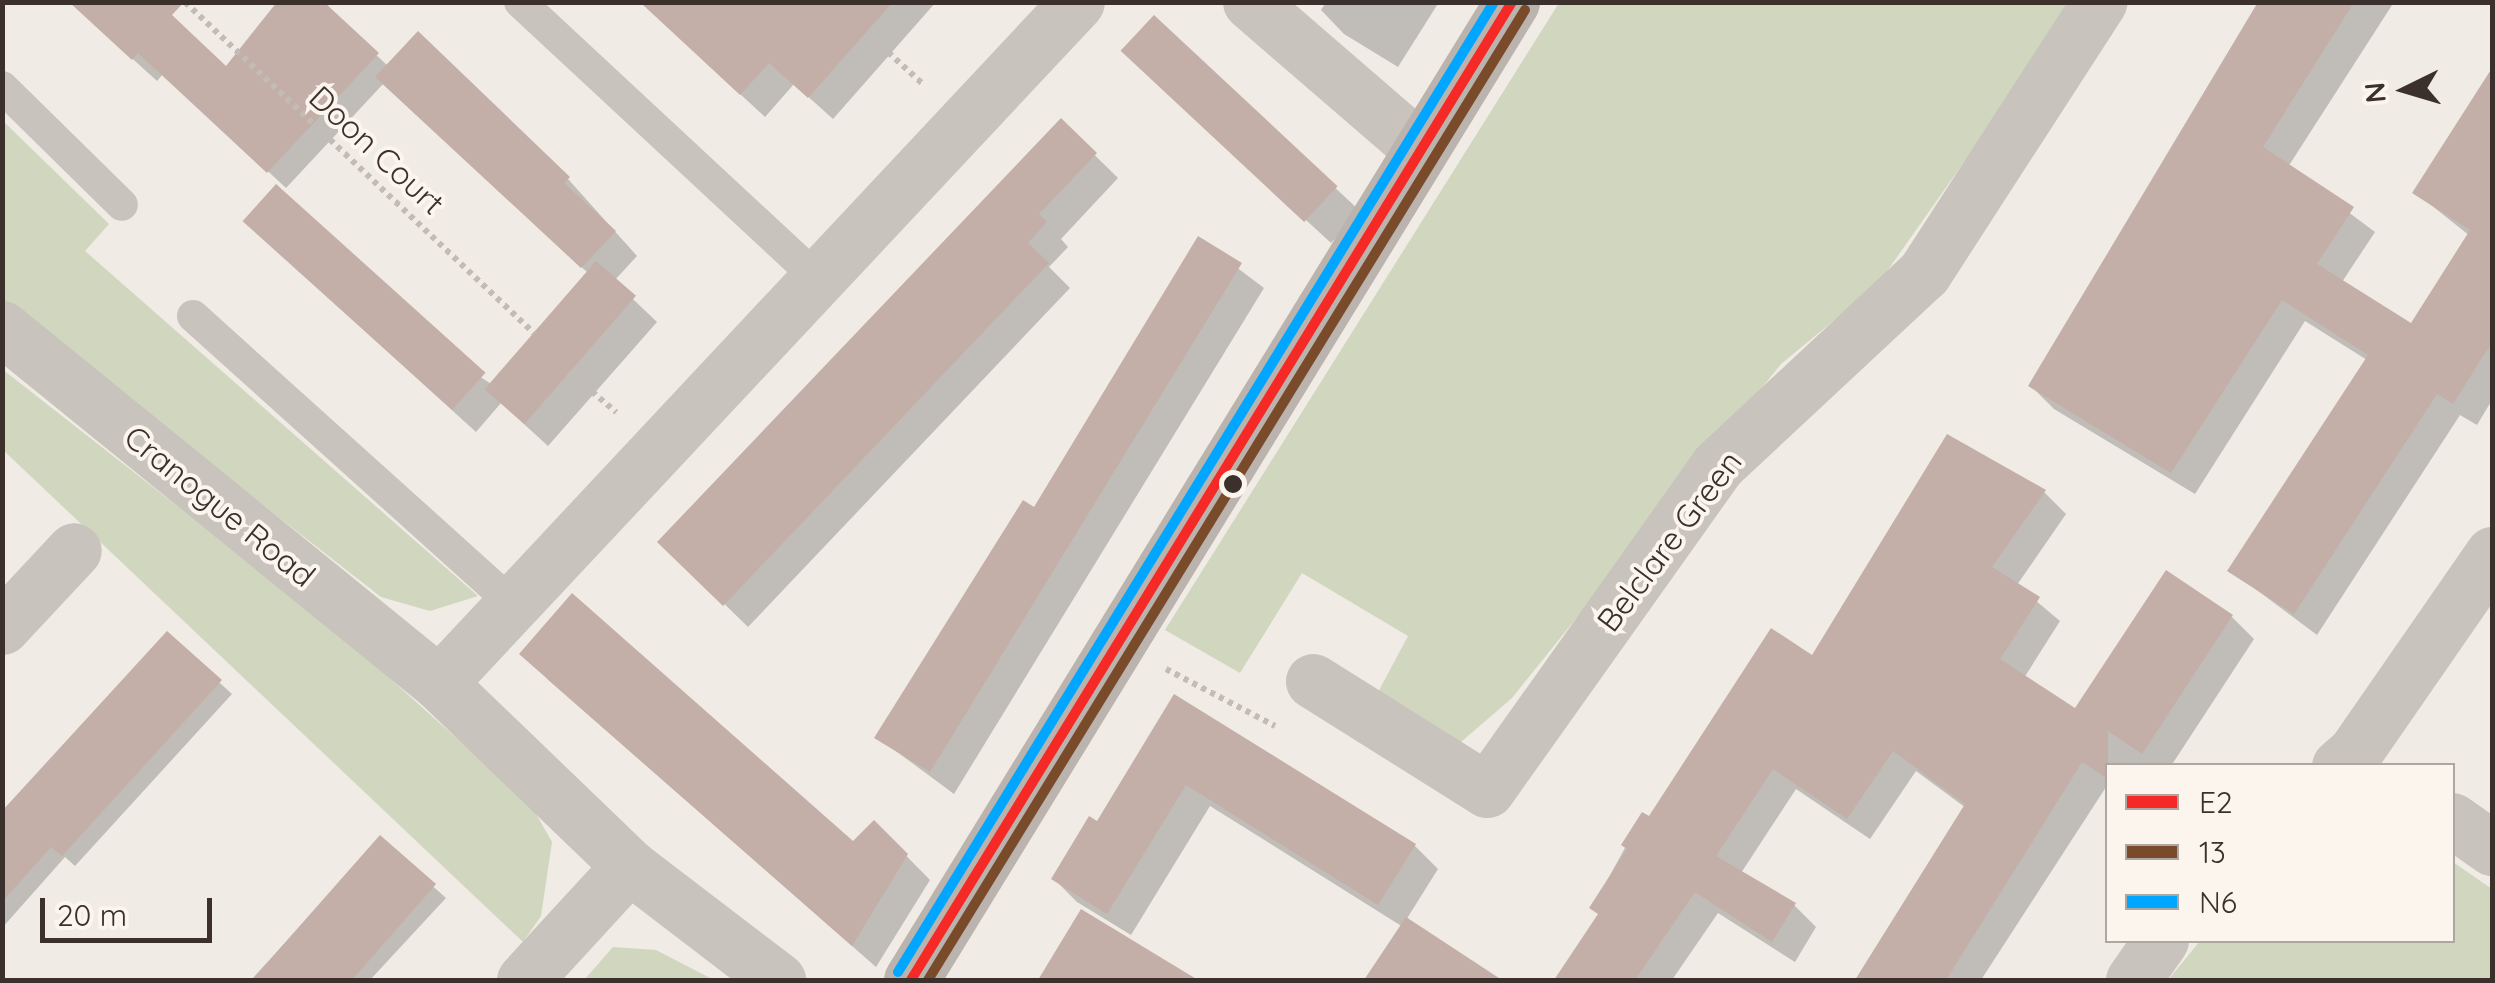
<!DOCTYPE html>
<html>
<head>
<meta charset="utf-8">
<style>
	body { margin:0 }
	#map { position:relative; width:2495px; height:983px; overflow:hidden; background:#f0ebe5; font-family:Quicksand,sans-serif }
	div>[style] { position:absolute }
	.green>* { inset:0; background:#d1d6bf }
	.shadow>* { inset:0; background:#0003 }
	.building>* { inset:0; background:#c3afa7; transform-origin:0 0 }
	.path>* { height:6px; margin-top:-3px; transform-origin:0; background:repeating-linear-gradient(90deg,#c2bbb6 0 5px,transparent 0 10px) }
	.lane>* { height:32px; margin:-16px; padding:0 16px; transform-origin:16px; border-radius:16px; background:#c9c3be }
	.street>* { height:55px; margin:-27.5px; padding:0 27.5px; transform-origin:27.5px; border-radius:27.5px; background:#c9c3be }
	.secondary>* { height:55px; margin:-27.5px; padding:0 27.5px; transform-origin:27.5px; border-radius:27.5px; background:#bab3ae }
	.bus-1>* { height:10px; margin:-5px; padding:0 5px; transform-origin:5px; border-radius:5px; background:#f52a26 }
	.bus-2>* { height:10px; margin:-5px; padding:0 5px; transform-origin:5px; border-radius:5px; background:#7a4b2a }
	.bus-3>* { height:10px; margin:-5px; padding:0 5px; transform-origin:5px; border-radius:5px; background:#00a6ff }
	.dots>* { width:28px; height:28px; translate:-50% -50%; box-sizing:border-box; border:5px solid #fbf5ee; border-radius:50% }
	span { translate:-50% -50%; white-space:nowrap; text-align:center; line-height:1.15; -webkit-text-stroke:8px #fbf5ee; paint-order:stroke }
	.street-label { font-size:32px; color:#3b302b }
	.frame { position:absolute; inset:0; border:5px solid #3b302b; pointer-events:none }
	.legend { position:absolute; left:2105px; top:763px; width:350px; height:180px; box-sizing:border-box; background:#fbf5ee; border:2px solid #aea6a0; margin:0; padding:12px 18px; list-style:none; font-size:30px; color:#3b302b }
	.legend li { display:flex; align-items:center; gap:20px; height:50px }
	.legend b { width:50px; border:2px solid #aea6a0 }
	.north { position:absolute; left:2355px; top:40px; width:100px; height:100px; -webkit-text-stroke:8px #fbf5ee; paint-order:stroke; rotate:265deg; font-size:28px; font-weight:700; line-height:40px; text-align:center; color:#3b302b }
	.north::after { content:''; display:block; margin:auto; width:35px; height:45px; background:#3b302b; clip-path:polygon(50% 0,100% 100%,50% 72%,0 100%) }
	.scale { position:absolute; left:40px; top:898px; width:172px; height:45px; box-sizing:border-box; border:5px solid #3b302b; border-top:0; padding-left:12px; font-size:30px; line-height:35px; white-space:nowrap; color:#3b302b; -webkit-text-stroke:8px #fbf5ee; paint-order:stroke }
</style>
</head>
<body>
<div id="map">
	<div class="green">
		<div style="clip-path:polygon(1559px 3px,2076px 3px,1878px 284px,1781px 364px,1512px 698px,1461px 742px,1376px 696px,1408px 636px,1302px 573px,1240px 673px,1165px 630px)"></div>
		<div style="clip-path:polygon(2px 120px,109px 224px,85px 251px,478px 596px,430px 611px,381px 597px,17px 313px,3px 299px)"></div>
		<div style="clip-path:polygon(2px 369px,337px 631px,531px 805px,552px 842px,541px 916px,523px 942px,3px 450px)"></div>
		<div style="clip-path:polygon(2453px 862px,2492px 889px,2492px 980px,2168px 980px,2200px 941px,2452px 940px)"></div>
		<div style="clip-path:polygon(613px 947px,656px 950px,714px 980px,584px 980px)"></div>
	</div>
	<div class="shadow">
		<div style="clip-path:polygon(70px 2px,226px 69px,320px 2px,388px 66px,568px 179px,637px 256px,614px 281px,657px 322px,548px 446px,501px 403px,476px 432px,269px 244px,493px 385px,589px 274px,384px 83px,286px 188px,163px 74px,157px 81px)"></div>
		<div style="clip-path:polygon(640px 2px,936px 2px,833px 119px,794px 84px,765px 117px)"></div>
		<div style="clip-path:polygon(1326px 2px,1439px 2px,1398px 67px,1344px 34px,1321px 10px)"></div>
		<div style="clip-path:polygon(2263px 2px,2394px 2px,2288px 167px,2375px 232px,2342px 282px,2412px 326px,2470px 236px,2416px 193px,2477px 96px,2492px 106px,2492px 400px,2477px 425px,2460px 415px,2317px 635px,2230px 570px,2367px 360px,2305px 321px,2195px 494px,2054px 409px,2031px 386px)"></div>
		<div style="clip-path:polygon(1154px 19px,1360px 211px,1331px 243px,1148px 75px)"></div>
		<div style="clip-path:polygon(1061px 122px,1118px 178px,1061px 239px,1068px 247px,1049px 267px,1070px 288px,748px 627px,661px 542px)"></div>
		<div style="clip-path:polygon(1199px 239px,1264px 288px,954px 794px,877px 737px,1035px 511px)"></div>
		<div style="clip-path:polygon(2044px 492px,2066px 514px,2017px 585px,2060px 621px,2024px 678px,2076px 711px,2232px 617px,2254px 639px,2171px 766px,2108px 766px,2108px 784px,1981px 980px,1858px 980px,1966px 808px,1916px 771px,1870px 839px,1796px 789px,1741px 873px,1794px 905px,1816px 927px,1795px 962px,1718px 913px,1672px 980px,1557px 980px,1600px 915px,1592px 908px,1643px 815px,1650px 819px,1812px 658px)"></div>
		<div style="clip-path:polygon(167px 635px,232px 694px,75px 866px,65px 857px,2px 928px,2px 816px)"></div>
		<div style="clip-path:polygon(546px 678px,853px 844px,874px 823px,930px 880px,876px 967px)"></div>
		<div style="clip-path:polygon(1174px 698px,1415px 846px,1438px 869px,1406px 920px,1498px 980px,1406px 980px,1382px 958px,1403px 927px,1210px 806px,1131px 935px,1077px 902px,1054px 879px,1097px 824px)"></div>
		<div style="clip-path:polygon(380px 839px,446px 898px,370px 980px,251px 980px)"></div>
		<div style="clip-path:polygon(1082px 912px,1171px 976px,1168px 980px,1041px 980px)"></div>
	</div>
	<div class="building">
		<div style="clip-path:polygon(69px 2px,184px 2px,172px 15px,226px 66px,277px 2px,324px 2px,379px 53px,267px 173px,138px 53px,132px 60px)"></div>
		<div style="clip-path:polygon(640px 2px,893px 2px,808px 98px,769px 63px,740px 95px)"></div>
		<div style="clip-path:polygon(2258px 2px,2354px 2px,2263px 147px,2354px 207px,2317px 264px,2411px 323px,2470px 230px,2412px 193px,2492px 68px,2492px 342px,2453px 404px,2437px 394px,2294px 614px,2227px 571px,2368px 355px,2282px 300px,2171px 473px,2028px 386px)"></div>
		<div style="left:1154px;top:15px;width:251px;height:49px;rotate:43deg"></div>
		<div style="clip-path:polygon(418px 31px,570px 177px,564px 183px,616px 231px,581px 268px,375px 77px)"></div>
		<div style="clip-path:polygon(1061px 118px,1097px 153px,1039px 214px,1047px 222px,1028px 243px,1049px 263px,723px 606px,657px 542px)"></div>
		<div style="left:276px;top:184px;width:282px;height:50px;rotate:42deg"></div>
		<div style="clip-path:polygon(1198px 236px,1242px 263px,930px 772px,874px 738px,1023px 500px,1034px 507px)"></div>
		<div style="left:596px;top:261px;width:53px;height:170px;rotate:41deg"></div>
		<div style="clip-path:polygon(1947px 434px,2046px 490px,1992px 567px,2040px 597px,2000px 659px,2075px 708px,2166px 570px,2233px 615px,2142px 754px,2108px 731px,2108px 779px,2082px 762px,1946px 980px,1855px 980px,1965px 804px,1893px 751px,1847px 819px,1773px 769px,1716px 856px,1796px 903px,1772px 942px,1695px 892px,1635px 980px,1554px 980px,1598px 914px,1589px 908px,1627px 849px,1621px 845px,1642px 812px,1649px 816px,1771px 628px,1812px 655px)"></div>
		<div style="clip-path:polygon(572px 593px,853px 841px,874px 820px,908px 854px,852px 946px,519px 654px)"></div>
		<div style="clip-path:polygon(167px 631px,222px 680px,62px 856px,51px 847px,2px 902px,2px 811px)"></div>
		<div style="clip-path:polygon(1174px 694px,1416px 844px,1378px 905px,1186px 785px,1107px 914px,1051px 879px,1089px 816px,1097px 821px)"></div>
		<div style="clip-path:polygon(380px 835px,436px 884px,352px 980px,252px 980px)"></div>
		<div style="clip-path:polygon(1081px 909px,1198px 980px,1038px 980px)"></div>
		<div style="clip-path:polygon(1406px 917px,1502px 980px,1364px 980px)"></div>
	</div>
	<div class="path">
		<div style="left:185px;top:2px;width:482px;rotate:43.5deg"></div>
		<div style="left:866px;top:32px;width:77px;rotate:42.4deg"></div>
		<div style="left:569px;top:372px;width:62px;rotate:40.4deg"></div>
		<div style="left:1166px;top:669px;width:123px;rotate:27.6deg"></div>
	</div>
	<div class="lane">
		<div style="left:520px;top:2px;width:407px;rotate:42.9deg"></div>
		<div style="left:2px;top:87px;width:168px;rotate:44.5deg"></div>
		<div style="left:193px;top:316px;width:431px;rotate:42deg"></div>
	</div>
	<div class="street">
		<div style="left:1250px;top:2px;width:223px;rotate:40.8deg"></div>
		<div style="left:2px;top:328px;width:563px;rotate:39.09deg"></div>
		<div style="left:439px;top:683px;width:264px;rotate:43.9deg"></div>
		<div style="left:629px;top:866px;width:188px;rotate:37.4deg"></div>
		<div style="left:2px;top:627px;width:105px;rotate:-46.9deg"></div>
		<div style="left:1313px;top:681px;width:205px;rotate:32.1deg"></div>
		<div style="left:1487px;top:790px;width:399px;rotate:-54.6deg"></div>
		<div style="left:1718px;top:465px;width:282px;rotate:-43deg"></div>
		<div style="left:1924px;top:273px;width:323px;rotate:-57.1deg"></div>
		<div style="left:439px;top:683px;width:933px;rotate:-46.87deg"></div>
		<div style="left:2339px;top:766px;width:21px;rotate:-41deg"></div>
		<div style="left:2355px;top:752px;width:241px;rotate:-55.3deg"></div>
		<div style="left:2452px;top:820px;width:49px;rotate:35deg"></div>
		<div style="left:524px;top:980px;width:155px;rotate:-47.4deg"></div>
		<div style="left:2133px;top:980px;width:49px;rotate:-55deg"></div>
	</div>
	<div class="secondary">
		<div style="left:911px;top:980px;width:1148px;rotate:-58.43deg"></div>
	</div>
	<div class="bus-1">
		<div style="left:911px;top:980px;width:1148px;rotate:-58.43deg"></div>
	</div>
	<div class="bus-2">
		<div style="left:928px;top:980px;width:1139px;rotate:-58.39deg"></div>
	</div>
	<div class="bus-3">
		<div style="left:898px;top:972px;width:1138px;rotate:-58.43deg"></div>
	</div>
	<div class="dots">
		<div style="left:1233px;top:484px;background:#3b302b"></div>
	</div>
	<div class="street-label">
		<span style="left:377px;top:150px;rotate:43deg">Doon Court</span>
		<span style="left:220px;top:506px;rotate:39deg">Cranogue Road</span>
		<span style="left:1669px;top:541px;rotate:-53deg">Belclare Green</span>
	</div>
	<div class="frame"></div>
	<ul class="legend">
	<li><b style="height:12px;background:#f52a26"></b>E2</li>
	<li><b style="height:12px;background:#7a4b2a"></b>13</li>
	<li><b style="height:12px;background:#00a6ff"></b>N6</li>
	</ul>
	<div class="north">N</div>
	<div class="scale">20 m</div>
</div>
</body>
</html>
